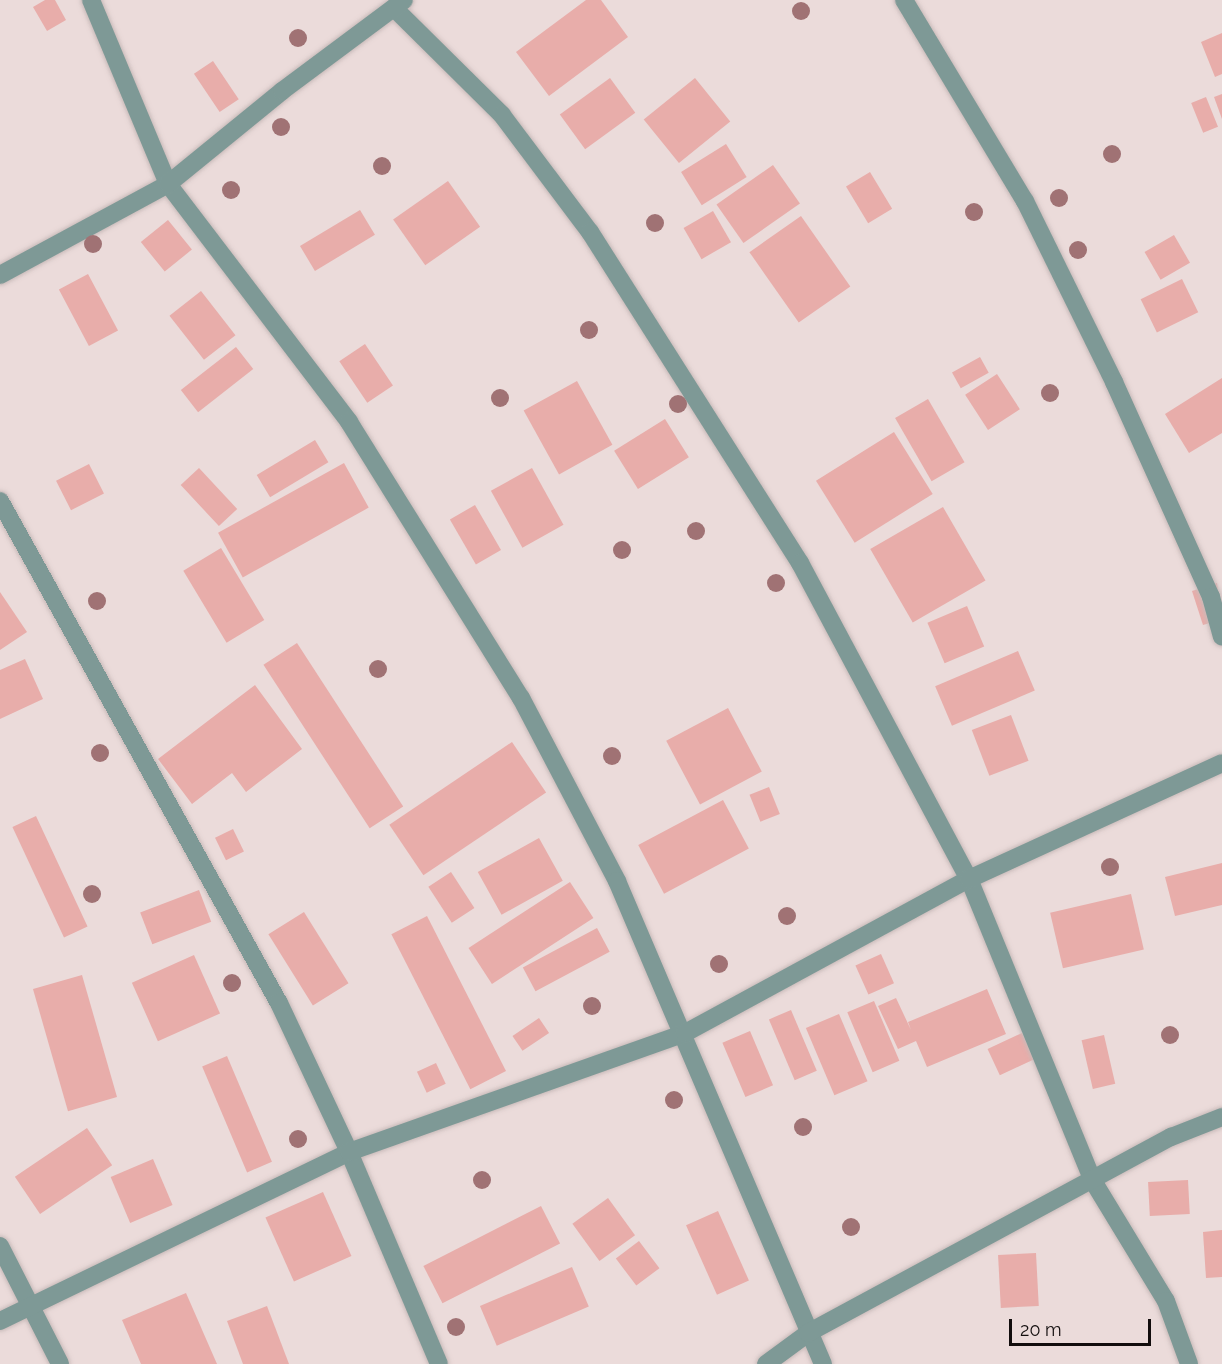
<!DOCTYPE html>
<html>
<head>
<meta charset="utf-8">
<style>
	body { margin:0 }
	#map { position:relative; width:1222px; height:1364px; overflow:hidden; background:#ebdbda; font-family:Raleway,sans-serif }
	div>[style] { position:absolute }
	.building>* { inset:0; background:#e8adaa; transform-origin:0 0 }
	.roads { filter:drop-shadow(0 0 2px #c8bab9) drop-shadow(0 0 2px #c8bab9) }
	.street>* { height:18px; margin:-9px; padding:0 9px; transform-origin:9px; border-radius:9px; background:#7e9996 }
	.trees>* { width:18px; height:18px; margin:-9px; border-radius:50%; background:#a07274 }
	span { translate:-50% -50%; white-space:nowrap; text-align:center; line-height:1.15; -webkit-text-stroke:4.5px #ebdbda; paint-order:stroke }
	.scale { position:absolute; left:1009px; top:1319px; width:142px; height:27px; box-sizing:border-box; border:3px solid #120d0d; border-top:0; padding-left:8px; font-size:18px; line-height:21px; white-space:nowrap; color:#120d0d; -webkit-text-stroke:4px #ebdbda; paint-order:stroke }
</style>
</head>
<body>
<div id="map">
	<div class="building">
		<div style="clip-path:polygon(45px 0,55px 0,66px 20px,47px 31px,33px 7px)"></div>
		<div style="clip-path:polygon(586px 0,601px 0,628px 37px,549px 96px,516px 52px)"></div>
		<div style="clip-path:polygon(1222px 33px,1222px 74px,1215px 77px,1201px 42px)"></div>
		<div style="left:213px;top:61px;width:46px;height:23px;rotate:56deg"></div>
		<div style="left:610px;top:78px;width:43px;height:62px;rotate:54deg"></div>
		<div style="left:695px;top:78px;width:56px;height:66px;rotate:51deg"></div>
		<div style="clip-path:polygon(1222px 94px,1222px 119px,1214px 97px)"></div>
		<div style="left:1206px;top:97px;width:32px;height:16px;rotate:68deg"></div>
		<div style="left:726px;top:144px;width:39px;height:53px;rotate:58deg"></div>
		<div style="left:773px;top:165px;width:47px;height:69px;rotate:55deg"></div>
		<div style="left:870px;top:172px;width:43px;height:28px;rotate:59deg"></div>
		<div style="left:448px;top:181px;width:56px;height:67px;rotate:55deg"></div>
		<div style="left:360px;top:210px;width:29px;height:70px;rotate:59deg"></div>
		<div style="left:713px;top:211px;width:36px;height:34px;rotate:60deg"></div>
		<div style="left:801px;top:216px;width:86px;height:63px;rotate:55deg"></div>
		<div style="left:168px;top:220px;width:38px;height:35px;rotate:51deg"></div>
		<div style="left:1174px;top:235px;width:32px;height:34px;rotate:60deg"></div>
		<div style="left:88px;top:274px;width:64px;height:33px;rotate:62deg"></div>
		<div style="left:1182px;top:279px;width:37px;height:46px;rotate:64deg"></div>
		<div style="left:201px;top:291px;width:56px;height:40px;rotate:52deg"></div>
		<div style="left:365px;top:344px;width:50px;height:31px;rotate:56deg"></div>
		<div style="left:236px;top:347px;width:28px;height:70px;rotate:52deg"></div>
		<div style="left:980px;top:357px;width:18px;height:32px;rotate:61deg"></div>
		<div style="left:997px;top:374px;width:42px;height:38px;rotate:57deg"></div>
		<div style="clip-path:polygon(1222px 378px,1222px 433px,1189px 453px,1165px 414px)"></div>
		<div style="left:577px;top:381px;width:73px;height:61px;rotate:61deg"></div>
		<div style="left:928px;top:399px;width:73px;height:38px;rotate:60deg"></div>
		<div style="left:665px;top:419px;width:45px;height:60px;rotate:58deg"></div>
		<div style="left:894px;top:432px;width:73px;height:92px;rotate:58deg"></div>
		<div style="left:315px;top:440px;width:26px;height:68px;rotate:59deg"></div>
		<div style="left:344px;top:463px;width:51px;height:144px;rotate:61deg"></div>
		<div style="left:89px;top:464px;width:33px;height:37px;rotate:63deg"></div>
		<div style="left:199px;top:468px;width:56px;height:25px;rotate:47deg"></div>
		<div style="left:532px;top:468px;width:65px;height:47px;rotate:61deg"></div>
		<div style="left:475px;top:505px;width:52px;height:29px;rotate:60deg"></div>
		<div style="left:943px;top:507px;width:85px;height:84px;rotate:60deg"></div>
		<div style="left:221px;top:548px;width:84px;height:44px;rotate:59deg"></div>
		<div style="clip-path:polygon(1217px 583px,1222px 619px,1203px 625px,1192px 591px)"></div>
		<div style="clip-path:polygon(0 592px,27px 632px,0 650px)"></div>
		<div style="left:967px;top:606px;width:44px;height:43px;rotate:67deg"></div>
		<div style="left:297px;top:643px;width:195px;height:40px;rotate:57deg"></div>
		<div style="left:1018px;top:651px;width:43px;height:90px;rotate:67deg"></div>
		<div style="clip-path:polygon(25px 659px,43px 699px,0 719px,0 670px)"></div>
		<div style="clip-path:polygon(255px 685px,302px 749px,246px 792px,232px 773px,192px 804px,158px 759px)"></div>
		<div style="left:728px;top:708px;width:72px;height:70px;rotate:62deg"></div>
		<div style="left:1011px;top:715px;width:49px;height:42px;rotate:69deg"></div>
		<div style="left:512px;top:742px;width:61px;height:148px;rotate:56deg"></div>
		<div style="left:769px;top:787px;width:29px;height:21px;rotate:68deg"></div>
		<div style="left:723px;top:800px;width:55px;height:96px;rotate:62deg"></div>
		<div style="left:36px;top:816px;width:122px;height:26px;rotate:65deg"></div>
		<div style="left:233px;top:829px;width:25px;height:20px;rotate:64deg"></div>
		<div style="left:539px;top:838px;width:49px;height:70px;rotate:61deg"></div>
		<div style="clip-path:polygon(1222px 863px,1222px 905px,1175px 916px,1165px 877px)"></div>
		<div style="left:451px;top:872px;width:43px;height:27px;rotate:57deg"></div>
		<div style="left:570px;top:882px;width:43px;height:121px;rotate:57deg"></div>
		<div style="left:199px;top:890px;width:34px;height:63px;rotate:69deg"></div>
		<div style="left:1131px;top:894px;width:57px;height:83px;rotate:77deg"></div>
		<div style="left:304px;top:912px;width:84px;height:42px;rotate:58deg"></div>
		<div style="left:427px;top:916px;width:174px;height:40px;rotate:63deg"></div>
		<div style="left:597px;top:928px;width:27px;height:84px;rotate:62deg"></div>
		<div style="left:881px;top:954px;width:32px;height:28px;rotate:66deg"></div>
		<div style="left:194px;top:955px;width:64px;height:68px;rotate:66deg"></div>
		<div style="left:82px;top:975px;width:127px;height:51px;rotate:74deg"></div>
		<div style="clip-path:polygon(987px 989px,1006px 1034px,927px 1067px,916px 1041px,898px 1049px,878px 1006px,896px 998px,911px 1030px,908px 1022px)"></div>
		<div style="left:874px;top:1001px;width:65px;height:29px;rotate:67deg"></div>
		<div style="left:791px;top:1010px;width:66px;height:24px;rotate:67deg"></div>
		<div style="left:839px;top:1014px;width:73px;height:36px;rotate:67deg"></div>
		<div style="left:539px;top:1018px;width:18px;height:32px;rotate:56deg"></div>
		<div style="left:750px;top:1031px;width:59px;height:30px;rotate:67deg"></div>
		<div style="left:1022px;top:1033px;width:29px;height:38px;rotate:65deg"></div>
		<div style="left:1104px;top:1035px;width:50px;height:23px;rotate:77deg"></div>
		<div style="left:227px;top:1056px;width:115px;height:27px;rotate:67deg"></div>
		<div style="left:436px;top:1063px;width:23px;height:21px;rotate:65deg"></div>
		<div style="left:87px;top:1128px;width:45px;height:87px;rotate:56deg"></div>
		<div style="left:153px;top:1159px;width:50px;height:46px;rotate:67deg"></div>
		<div style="left:1188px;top:1180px;width:34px;height:40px;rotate:87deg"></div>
		<div style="left:323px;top:1192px;width:70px;height:63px;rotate:66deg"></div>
		<div style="left:608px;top:1198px;width:46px;height:44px;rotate:54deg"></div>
		<div style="left:541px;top:1206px;width:42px;height:132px;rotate:63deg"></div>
		<div style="left:718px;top:1211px;width:76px;height:35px;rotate:66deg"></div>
		<div style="clip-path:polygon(1222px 1230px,1222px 1277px,1206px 1278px,1203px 1232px)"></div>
		<div style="left:639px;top:1241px;width:34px;height:29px;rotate:53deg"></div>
		<div style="left:1036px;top:1253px;width:53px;height:38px;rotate:87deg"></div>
		<div style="left:572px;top:1267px;width:43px;height:100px;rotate:67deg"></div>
		<div style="clip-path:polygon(186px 1293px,217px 1364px,141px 1364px,122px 1320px)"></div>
		<div style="clip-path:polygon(267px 1306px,289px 1364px,243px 1364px,227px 1321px)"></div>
	</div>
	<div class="roads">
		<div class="street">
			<div style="left:91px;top:0;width:199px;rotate:67.3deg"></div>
			<div style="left:168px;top:184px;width:299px;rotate:52.7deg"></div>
			<div style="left:349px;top:422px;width:325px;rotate:58.1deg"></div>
			<div style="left:521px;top:698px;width:207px;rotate:62.3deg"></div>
			<div style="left:617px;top:881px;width:525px;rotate:66.9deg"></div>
			<div style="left:904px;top:0;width:235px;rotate:59deg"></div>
			<div style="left:1025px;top:201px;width:202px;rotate:63.8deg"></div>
			<div style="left:1114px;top:382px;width:236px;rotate:65.7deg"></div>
			<div style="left:1211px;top:597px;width:41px;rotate:74.6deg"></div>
			<div style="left:394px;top:8px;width:152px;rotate:44.7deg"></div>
			<div style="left:502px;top:115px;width:146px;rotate:53.1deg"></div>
			<div style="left:590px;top:232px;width:392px;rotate:57.6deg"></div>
			<div style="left:800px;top:563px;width:358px;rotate:61.9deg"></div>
			<div style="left:969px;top:879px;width:326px;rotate:67.7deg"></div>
			<div style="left:1093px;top:1181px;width:140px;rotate:58.7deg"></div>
			<div style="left:1166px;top:1301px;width:67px;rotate:69.9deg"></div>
			<div style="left:0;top:275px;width:191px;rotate:-28.4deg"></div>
			<div style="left:168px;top:184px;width:147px;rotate:-39.2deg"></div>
			<div style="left:282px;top:91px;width:152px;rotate:-36.7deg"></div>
			<div style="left:0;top:501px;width:574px;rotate:60.94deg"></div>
			<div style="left:279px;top:1003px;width:165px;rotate:64.8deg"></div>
			<div style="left:349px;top:1152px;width:230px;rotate:67deg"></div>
			<div style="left:0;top:1246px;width:132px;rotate:63deg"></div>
			<div style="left:0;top:1321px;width:388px;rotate:-25.8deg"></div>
			<div style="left:349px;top:1152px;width:356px;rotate:-19.5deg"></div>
			<div style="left:685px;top:1033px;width:323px;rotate:-28.5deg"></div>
			<div style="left:969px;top:879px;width:278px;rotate:-24.6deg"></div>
			<div style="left:766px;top:1364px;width:52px;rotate:-36.4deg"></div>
			<div style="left:808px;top:1333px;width:413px;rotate:-28.4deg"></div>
			<div style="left:1171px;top:1137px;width:55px;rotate:-21.4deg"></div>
		</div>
	</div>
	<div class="trees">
		<div style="left:801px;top:11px"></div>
		<div style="left:298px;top:38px"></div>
		<div style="left:281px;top:127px"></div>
		<div style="left:1112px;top:154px"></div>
		<div style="left:382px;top:166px"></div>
		<div style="left:231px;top:190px"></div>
		<div style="left:1059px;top:198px"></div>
		<div style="left:974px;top:212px"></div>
		<div style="left:655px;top:223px"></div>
		<div style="left:93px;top:244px"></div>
		<div style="left:1078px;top:250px"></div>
		<div style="left:589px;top:330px"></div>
		<div style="left:1050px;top:393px"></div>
		<div style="left:500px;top:398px"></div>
		<div style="left:678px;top:404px"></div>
		<div style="left:696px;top:531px"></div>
		<div style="left:622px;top:550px"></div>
		<div style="left:776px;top:583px"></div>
		<div style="left:97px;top:601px"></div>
		<div style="left:378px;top:669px"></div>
		<div style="left:100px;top:753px"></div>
		<div style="left:612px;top:756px"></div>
		<div style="left:1110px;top:867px"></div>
		<div style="left:92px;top:894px"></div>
		<div style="left:787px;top:916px"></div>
		<div style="left:719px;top:964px"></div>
		<div style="left:232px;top:983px"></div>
		<div style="left:592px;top:1006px"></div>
		<div style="left:1170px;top:1035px"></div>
		<div style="left:674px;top:1100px"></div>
		<div style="left:803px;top:1127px"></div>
		<div style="left:298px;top:1139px"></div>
		<div style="left:482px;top:1180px"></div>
		<div style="left:851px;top:1227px"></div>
		<div style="left:456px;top:1327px"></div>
	</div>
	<div class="scale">20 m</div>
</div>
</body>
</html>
